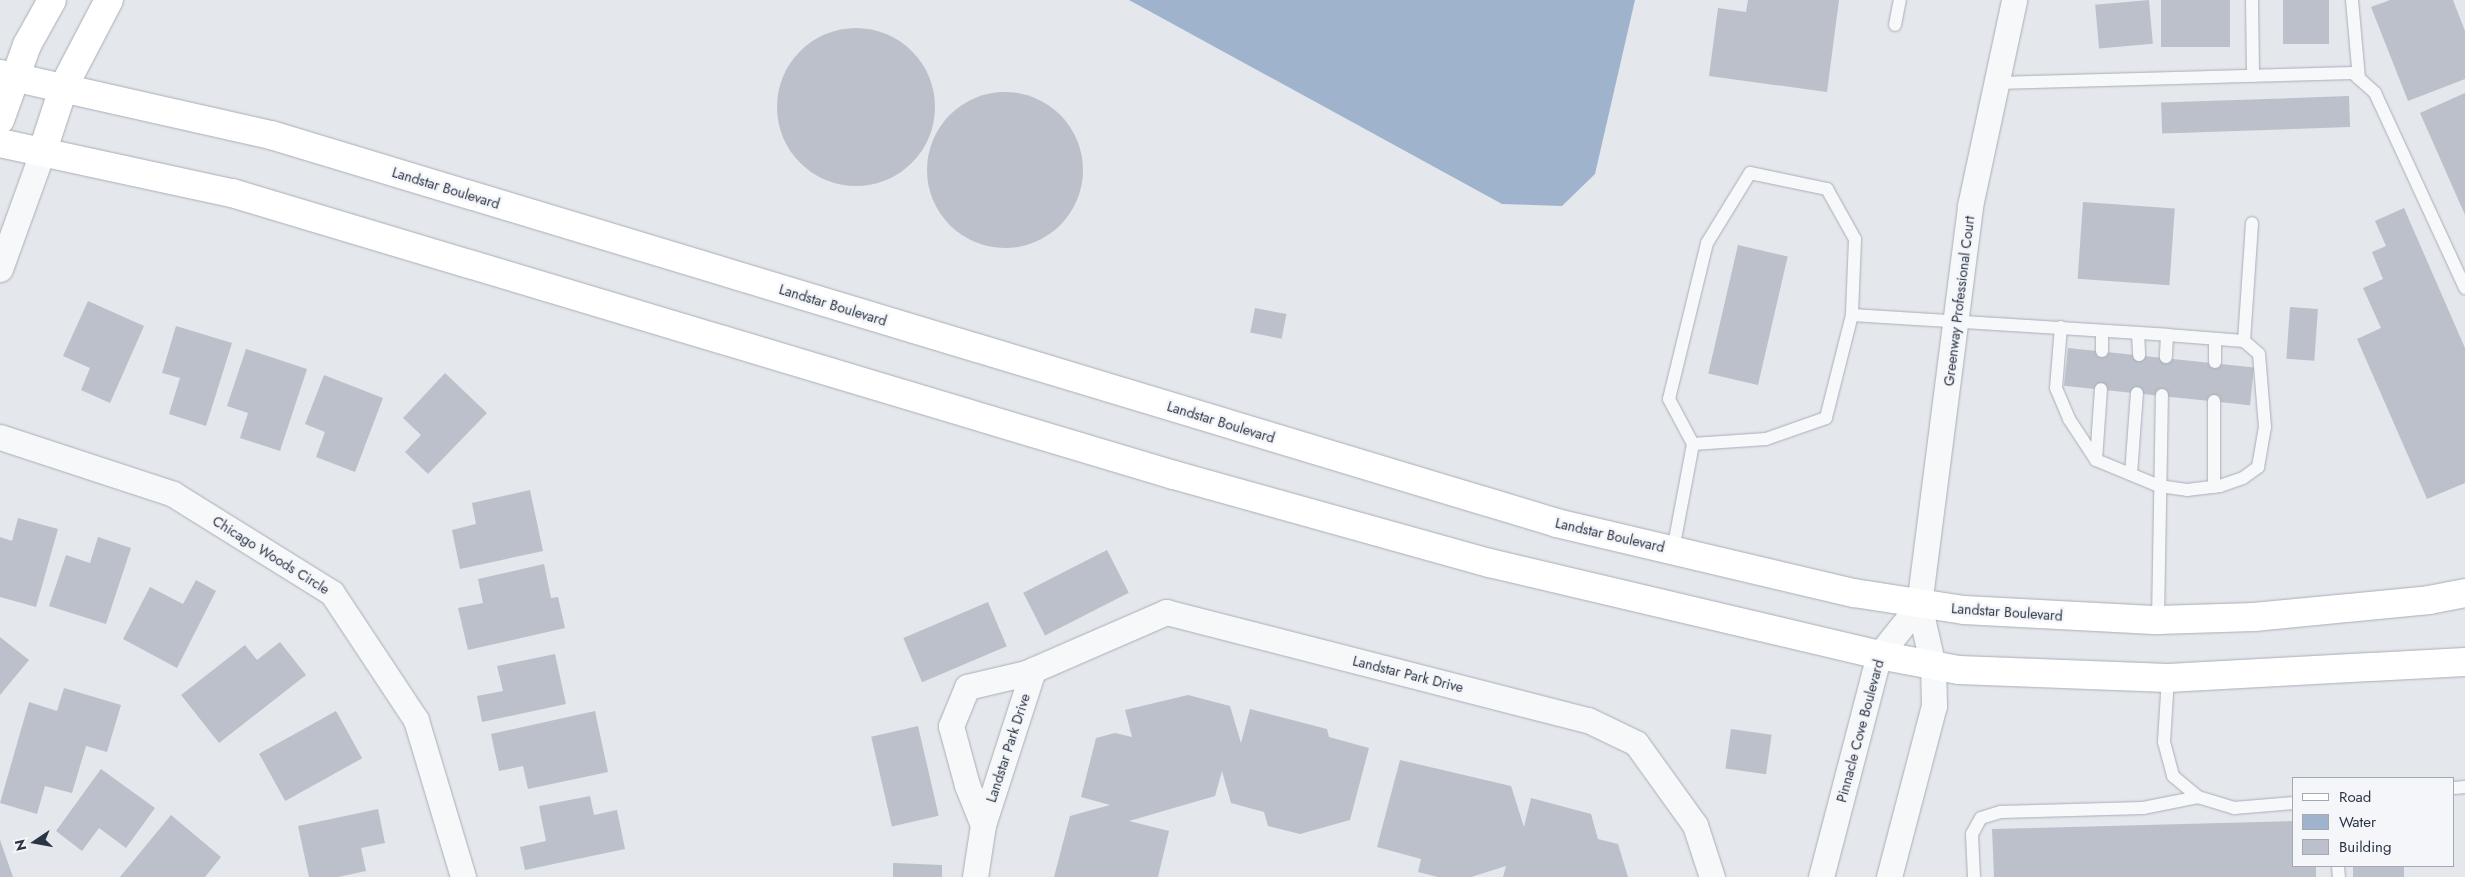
<!DOCTYPE html>
<html>
<head>
<meta charset="utf-8">
<style>
	body { margin:0 }
	#map { position:relative; width:2465px; height:877px; overflow:hidden; background:#e4e7ec; font-family:Jost,sans-serif }
	div>[style] { position:absolute }
	.water>* { inset:0; background:#9fb4cc }
	.building>* { inset:0; background:#bbc0ca; transform-origin:0 0 }
	.round { border-radius:50% }
	.roads { filter:drop-shadow(0 0 1px #a9aeb7) drop-shadow(0 0 1px #a9aeb7) }
	.lane>* { height:12px; margin:-6px; padding:0 6px; transform-origin:6px; border-radius:6px; background:#f7f8fa }
	.street>* { height:25px; margin:-12.5px; padding:0 12.5px; transform-origin:12.5px; border-radius:12.5px; background:#f7f8fa }
	.secondary>* { height:28px; margin:-14px; padding:0 14px; transform-origin:14px; border-radius:14px; background:#fff }
	span { translate:-50% -50%; white-space:nowrap; text-align:center; line-height:1.15; -webkit-text-stroke:5px #f4f6f9; paint-order:stroke }
	.street-label { font-size:14px; color:#2b3445 }
	.legend { position:absolute; left:2292px; top:777px; width:162px; height:90px; box-sizing:border-box; background:#f4f6f9; border:1px solid #a4a8b1; margin:0; padding:6px 9px; list-style:none; font-size:15px; color:#2b3445 }
	.legend li { display:flex; align-items:center; gap:10px; height:25px }
	.legend b { width:25px; border:1px solid #a4a8b1 }
	.north { position:absolute; left:10px; top:817px; width:50px; height:50px; -webkit-text-stroke:4px #f4f6f9; paint-order:stroke; rotate:258deg; font-size:14px; font-weight:700; line-height:20px; text-align:center; color:#2b3445 }
	.north::after { content:''; display:block; margin:auto; width:18px; height:22px; background:#2b3445; clip-path:polygon(50% 0,100% 100%,50% 72%,0 100%) }
</style>
</head>
<body>
<div id="map">
	<div class="water">
		<div style="clip-path:polygon(1129px 0,1635px 0,1595px 174px,1562px 206px,1502px 204px)"></div>
	</div>
	<div class="building">
		<div style="clip-path:polygon(1748px 0,1839px 0,1827px 92px,1709px 76px,1718px 8px,1746px 12px)"></div>
		<div style="left:2149px;top:0;width:44px;height:54px;rotate:85deg"></div>
		<div style="left:2161px;top:0;width:69px;height:47px"></div>
		<div style="left:2283px;top:0;width:46px;height:44px"></div>
		<div style="clip-path:polygon(2390px 0,2453px 0,2465px 31px,2465px 79px,2408px 101px,2371px 7px)"></div>
		<div class="round" style="left:777px;top:28px;width:158px;height:158px"></div>
		<div class="round" style="left:927px;top:92px;width:156px;height:156px"></div>
		<div style="clip-path:polygon(2465px 93px,2465px 215px,2420px 113px)"></div>
		<div style="left:2349px;top:96px;width:31px;height:188px;rotate:88deg"></div>
		<div style="left:2083px;top:202px;width:92px;height:77px;rotate:4deg"></div>
		<div style="clip-path:polygon(2404px 208px,2465px 348px,2465px 483px,2427px 499px,2357px 339px,2381px 328px,2363px 288px,2383px 279px,2372px 252px,2386px 246px,2375px 221px)"></div>
		<div style="left:1738px;top:245px;width:51px;height:132px;rotate:13deg"></div>
		<div style="clip-path:polygon(88px 301px,144px 326px,110px 403px,81px 390px,90px 368px,63px 356px)"></div>
		<div style="left:2290px;top:307px;width:28px;height:52px;rotate:4deg"></div>
		<div style="left:1255px;top:308px;width:32px;height:25px;rotate:11deg"></div>
		<div style="clip-path:polygon(176px 326px,232px 343px,206px 426px,169px 414px,180px 378px,162px 373px)"></div>
		<div style="left:2068px;top:348px;width:187px;height:38px;rotate:6deg"></div>
		<div style="clip-path:polygon(246px 349px,307px 369px,280px 451px,240px 438px,248px 413px,227px 406px)"></div>
		<div style="clip-path:polygon(445px 373px,487px 413px,428px 474px,405px 452px,421px 435px,403px 418px)"></div>
		<div style="clip-path:polygon(324px 375px,383px 398px,355px 472px,316px 457px,325px 432px,305px 424px)"></div>
		<div style="clip-path:polygon(530px 490px,543px 551px,460px 569px,452px 530px,476px 524px,472px 503px)"></div>
		<div style="clip-path:polygon(18px 518px,58px 529px,36px 607px,0 597px,0 537px,12px 541px)"></div>
		<div style="clip-path:polygon(98px 537px,131px 548px,106px 624px,49px 606px,66px 555px,90px 563px)"></div>
		<div style="left:1107px;top:550px;width:48px;height:94px;rotate:63deg"></div>
		<div style="clip-path:polygon(544px 564px,551px 598px,558px 597px,565px 628px,468px 650px,458px 608px,483px 603px,478px 579px)"></div>
		<div style="clip-path:polygon(196px 580px,216px 591px,177px 668px,123px 639px,150px 587px,183px 604px)"></div>
		<div style="left:988px;top:602px;width:48px;height:92px;rotate:67deg"></div>
		<div style="clip-path:polygon(0 637px,29px 660px,0 695px)"></div>
		<div style="clip-path:polygon(280px 642px,306px 675px,219px 743px,181px 695px,245px 645px,257px 660px)"></div>
		<div style="clip-path:polygon(555px 654px,566px 704px,482px 722px,477px 696px,503px 691px,497px 666px)"></div>
		<div style="clip-path:polygon(64px 688px,121px 705px,107px 752px,86px 746px,72px 793px,45px 786px,37px 814px,0 803px,29px 702px,57px 711px)"></div>
		<div style="clip-path:polygon(1188px 695px,1230px 706px,1241px 743px,1250px 709px,1327px 729px,1329px 737px,1369px 748px,1350px 820px,1300px 834px,1268px 826px,1264px 812px,1231px 803px,1222px 771px,1215px 796px,1129px 821px,1169px 831px,1158px 877px,1054px 877px,1070px 816px,1110px 805px,1081px 797px,1096px 738px,1115px 733px,1132px 737px,1125px 710px)"></div>
		<div style="left:336px;top:711px;width:54px;height:88px;rotate:61deg"></div>
		<div style="clip-path:polygon(595px 711px,608px 772px,528px 789px,523px 766px,499px 771px,491px 734px)"></div>
		<div style="left:918px;top:726px;width:92px;height:48px;rotate:77deg"></div>
		<div style="left:1731px;top:729px;width:41px;height:40px;rotate:8deg"></div>
		<div style="clip-path:polygon(1400px 760px,1511px 786px,1524px 827px,1531px 798px,1591px 814px,1598px 839px,1618px 844px,1628px 877px,1503px 877px,1506px 866px,1471px 877px,1438px 877px,1418px 872px,1421px 859px,1377px 847px)"></div>
		<div style="clip-path:polygon(101px 769px,155px 808px,126px 848px,99px 828px,82px 851px,56px 831px)"></div>
		<div style="clip-path:polygon(590px 796px,594px 815px,617px 810px,625px 849px,525px 870px,520px 847px,546px 841px,539px 806px)"></div>
		<div style="clip-path:polygon(378px 809px,385px 843px,361px 848px,366px 871px,338px 877px,309px 877px,298px 826px)"></div>
		<div style="clip-path:polygon(171px 815px,221px 857px,205px 877px,120px 877px)"></div>
		<div style="clip-path:polygon(2294px 821px,2294px 866px,2316px 866px,2316px 877px,1994px 877px,1992px 829px)"></div>
		<div style="clip-path:polygon(0 840px,13px 877px,0 877px)"></div>
		<div style="clip-path:polygon(893px 863px,942px 865px,942px 877px,893px 877px)"></div>
		<div style="left:2353px;top:866px;width:51px;height:11px"></div>
	</div>
	<div class="roads">
		<div class="lane">
			<div style="left:2252px;top:0;width:76px;rotate:89.2deg"></div>
			<div style="left:2352px;top:0;width:79px;rotate:84.9deg"></div>
			<div style="left:1895px;top:25px;width:25px;rotate:-79deg"></div>
			<div style="left:1997px;top:83px;width:356px;rotate:-1.6deg"></div>
			<div style="left:2353px;top:73px;width:30px;rotate:42deg"></div>
			<div style="left:2375px;top:93px;width:215px;rotate:65.2deg"></div>
			<div style="left:1852px;top:315px;width:316px;rotate:3.6deg"></div>
			<div style="left:2167px;top:335px;width:22px;rotate:93deg"></div>
			<div style="left:2061px;top:327px;width:61px;rotate:94.7deg"></div>
			<div style="left:2056px;top:388px;width:34px;rotate:67deg"></div>
			<div style="left:2069px;top:419px;width:49px;rotate:56.6deg"></div>
			<div style="left:2096px;top:460px;width:68px;rotate:22.4deg"></div>
			<div style="left:2159px;top:486px;width:28px;rotate:8deg"></div>
			<div style="left:2187px;top:490px;width:33px;rotate:-7deg"></div>
			<div style="left:2220px;top:486px;width:24px;rotate:-19deg"></div>
			<div style="left:2243px;top:478px;width:19px;rotate:-36deg"></div>
			<div style="left:2258px;top:467px;width:41px;rotate:-80.1deg"></div>
			<div style="left:2265px;top:427px;width:73px;rotate:-94.7deg"></div>
			<div style="left:2259px;top:354px;width:20px;rotate:-139deg"></div>
			<div style="left:2244px;top:341px;width:118px;rotate:-86.1deg"></div>
			<div style="left:2102px;top:331px;width:20px;rotate:90deg"></div>
			<div style="left:2138px;top:333px;width:22px;rotate:87deg"></div>
			<div style="left:2167px;top:335px;width:77px;rotate:4.5deg"></div>
			<div style="left:2215px;top:339px;width:23px;rotate:90deg"></div>
			<div style="left:2214px;top:401px;width:86px;rotate:90deg"></div>
			<div style="left:2096px;top:460px;width:71px;rotate:-86deg"></div>
			<div style="left:2131px;top:474px;width:81px;rotate:-85.8deg"></div>
			<div style="left:1673px;top:550px;width:108px;rotate:-79.3deg"></div>
			<div style="left:1693px;top:444px;width:51px;rotate:-118.1deg"></div>
			<div style="left:1669px;top:399px;width:161px;rotate:-76.3deg"></div>
			<div style="left:1707px;top:243px;width:82px;rotate:-58.4deg"></div>
			<div style="left:1750px;top:173px;width:79px;rotate:11.7deg"></div>
			<div style="left:1827px;top:189px;width:57px;rotate:60.8deg"></div>
			<div style="left:1855px;top:239px;width:76px;rotate:92.3deg"></div>
			<div style="left:1852px;top:315px;width:106px;rotate:104.2deg"></div>
			<div style="left:1826px;top:418px;width:64px;rotate:160.7deg"></div>
			<div style="left:1766px;top:439px;width:73px;rotate:176.1deg"></div>
			<div style="left:2158px;top:620px;width:225px;rotate:-89deg"></div>
			<div style="left:2168px;top:678px;width:64px;rotate:93.6deg"></div>
			<div style="left:2164px;top:742px;width:35px;rotate:75deg"></div>
			<div style="left:2173px;top:776px;width:33px;rotate:40deg"></div>
			<div style="left:2198px;top:797px;width:38px;rotate:17deg"></div>
			<div style="left:2234px;top:808px;width:60px;rotate:-4.8deg"></div>
			<div style="left:2454px;top:788px;width:11px;rotate:-5deg"></div>
			<div style="left:2338px;top:866px;width:11px;rotate:85deg"></div>
			<div style="left:1974px;top:877px;width:43px;rotate:-92.7deg"></div>
			<div style="left:1972px;top:834px;width:18px;rotate:-61deg"></div>
			<div style="left:1981px;top:818px;width:21px;rotate:-17deg"></div>
			<div style="left:2001px;top:812px;width:142px;rotate:-1.6deg"></div>
			<div style="left:2143px;top:808px;width:56px;rotate:-11.3deg"></div>
		</div>
		<div class="street">
			<div style="left:0;top:269px;width:127px;rotate:-70.1deg"></div>
			<div style="left:0;top:437px;width:182px;rotate:18.2deg"></div>
			<div style="left:173px;top:494px;width:187px;rotate:31.9deg"></div>
			<div style="left:332px;top:593px;width:152px;rotate:56.5deg"></div>
			<div style="left:416px;top:720px;width:164px;rotate:73.3deg"></div>
			<div style="left:983px;top:825px;width:163px;rotate:-72.1deg"></div>
			<div style="left:975px;top:877px;width:53px;rotate:-81.3deg"></div>
			<div style="left:983px;top:825px;width:43px;rotate:-111.8deg"></div>
			<div style="left:967px;top:785px;width:61px;rotate:-105.2deg"></div>
			<div style="left:951px;top:726px;width:42px;rotate:-67.7deg"></div>
			<div style="left:967px;top:687px;width:61px;rotate:-13.3deg"></div>
			<div style="left:1026px;top:673px;width:153px;rotate:-23.5deg"></div>
			<div style="left:1166px;top:612px;width:436px;rotate:14.4deg"></div>
			<div style="left:1588px;top:720px;width:53px;rotate:25.6deg"></div>
			<div style="left:1636px;top:743px;width:101px;rotate:54.3deg"></div>
			<div style="left:1695px;top:825px;width:55px;rotate:71.9deg"></div>
			<div style="left:1821px;top:877px;width:229px;rotate:-75.4deg"></div>
			<div style="left:1879px;top:655px;width:64px;rotate:-51.3deg"></div>
			<div style="left:1889px;top:877px;width:177px;rotate:-75.3deg"></div>
			<div style="left:1934px;top:706px;width:40px;rotate:-91.4deg"></div>
			<div style="left:1933px;top:666px;width:63px;rotate:-102.9deg"></div>
			<div style="left:1919px;top:605px;width:402px;rotate:-82.7deg"></div>
			<div style="left:1970px;top:206px;width:211px;rotate:-77.9deg"></div>
		</div>
		<div class="secondary">
			<div style="left:0;top:74px;width:278px;rotate:12.7deg"></div>
			<div style="left:271px;top:135px;width:1343px;rotate:16.79deg"></div>
			<div style="left:1557px;top:523px;width:305px;rotate:13.3deg"></div>
			<div style="left:1854px;top:593px;width:111px;rotate:8.8deg"></div>
			<div style="left:1964px;top:610px;width:194px;rotate:3deg"></div>
			<div style="left:2158px;top:620px;width:96px;rotate:-1.8deg"></div>
			<div style="left:2254px;top:617px;width:176px;rotate:-5.5deg"></div>
			<div style="left:2429px;top:600px;width:37px;rotate:-11deg"></div>
			<div style="left:0;top:120px;width:80px;rotate:-70.2deg"></div>
			<div style="left:27px;top:45px;width:51px;rotate:-60.9deg"></div>
			<div style="left:0;top:143px;width:237px;rotate:12.2deg"></div>
			<div style="left:232px;top:193px;width:983px;rotate:16.67deg"></div>
			<div style="left:1174px;top:475px;width:328px;rotate:15.6deg"></div>
			<div style="left:1490px;top:563px;width:400px;rotate:13.3deg"></div>
			<div style="left:1879px;top:655px;width:81px;rotate:10.6deg"></div>
			<div style="left:1959px;top:670px;width:209px;rotate:2.2deg"></div>
			<div style="left:2168px;top:678px;width:297px;rotate:-3.1deg"></div>
			<div style="left:43px;top:150px;width:67px;rotate:-71.8deg"></div>
			<div style="left:64px;top:86px;width:97px;rotate:-62.4deg"></div>
		</div>
	</div>
	<div class="street-label">
		<span style="left:446px;top:188px;rotate:17deg">Landstar Boulevard</span>
		<span style="left:1959px;top:301px;rotate:-83deg">Greenway Professional Court</span>
		<span style="left:833px;top:305px;rotate:17deg">Landstar Boulevard</span>
		<span style="left:1221px;top:422px;rotate:17deg">Landstar Boulevard</span>
		<span style="left:1610px;top:535px;rotate:13deg">Landstar Boulevard</span>
		<span style="left:271px;top:555px;rotate:32deg">Chicago Woods Circle</span>
		<span style="left:2007px;top:612px;rotate:4deg">Landstar Boulevard</span>
		<span style="left:1408px;top:674px;rotate:14deg">Landstar Park Drive</span>
		<span style="left:1860px;top:731px;rotate:-75deg">Pinnacle Cove Boulevard</span>
		<span style="left:1008px;top:748px;rotate:-72deg">Landstar Park Drive</span>
	</div>
	<ul class="legend">
	<li><b style="height:6px;background:#fff"></b>Road</li>
	<li><b style="height:14px;background:#9fb4cc"></b>Water</li>
	<li><b style="height:14px;background:#bbc0ca"></b>Building</li>
	</ul>
	<div class="north">N</div>
</div>
</body>
</html>
